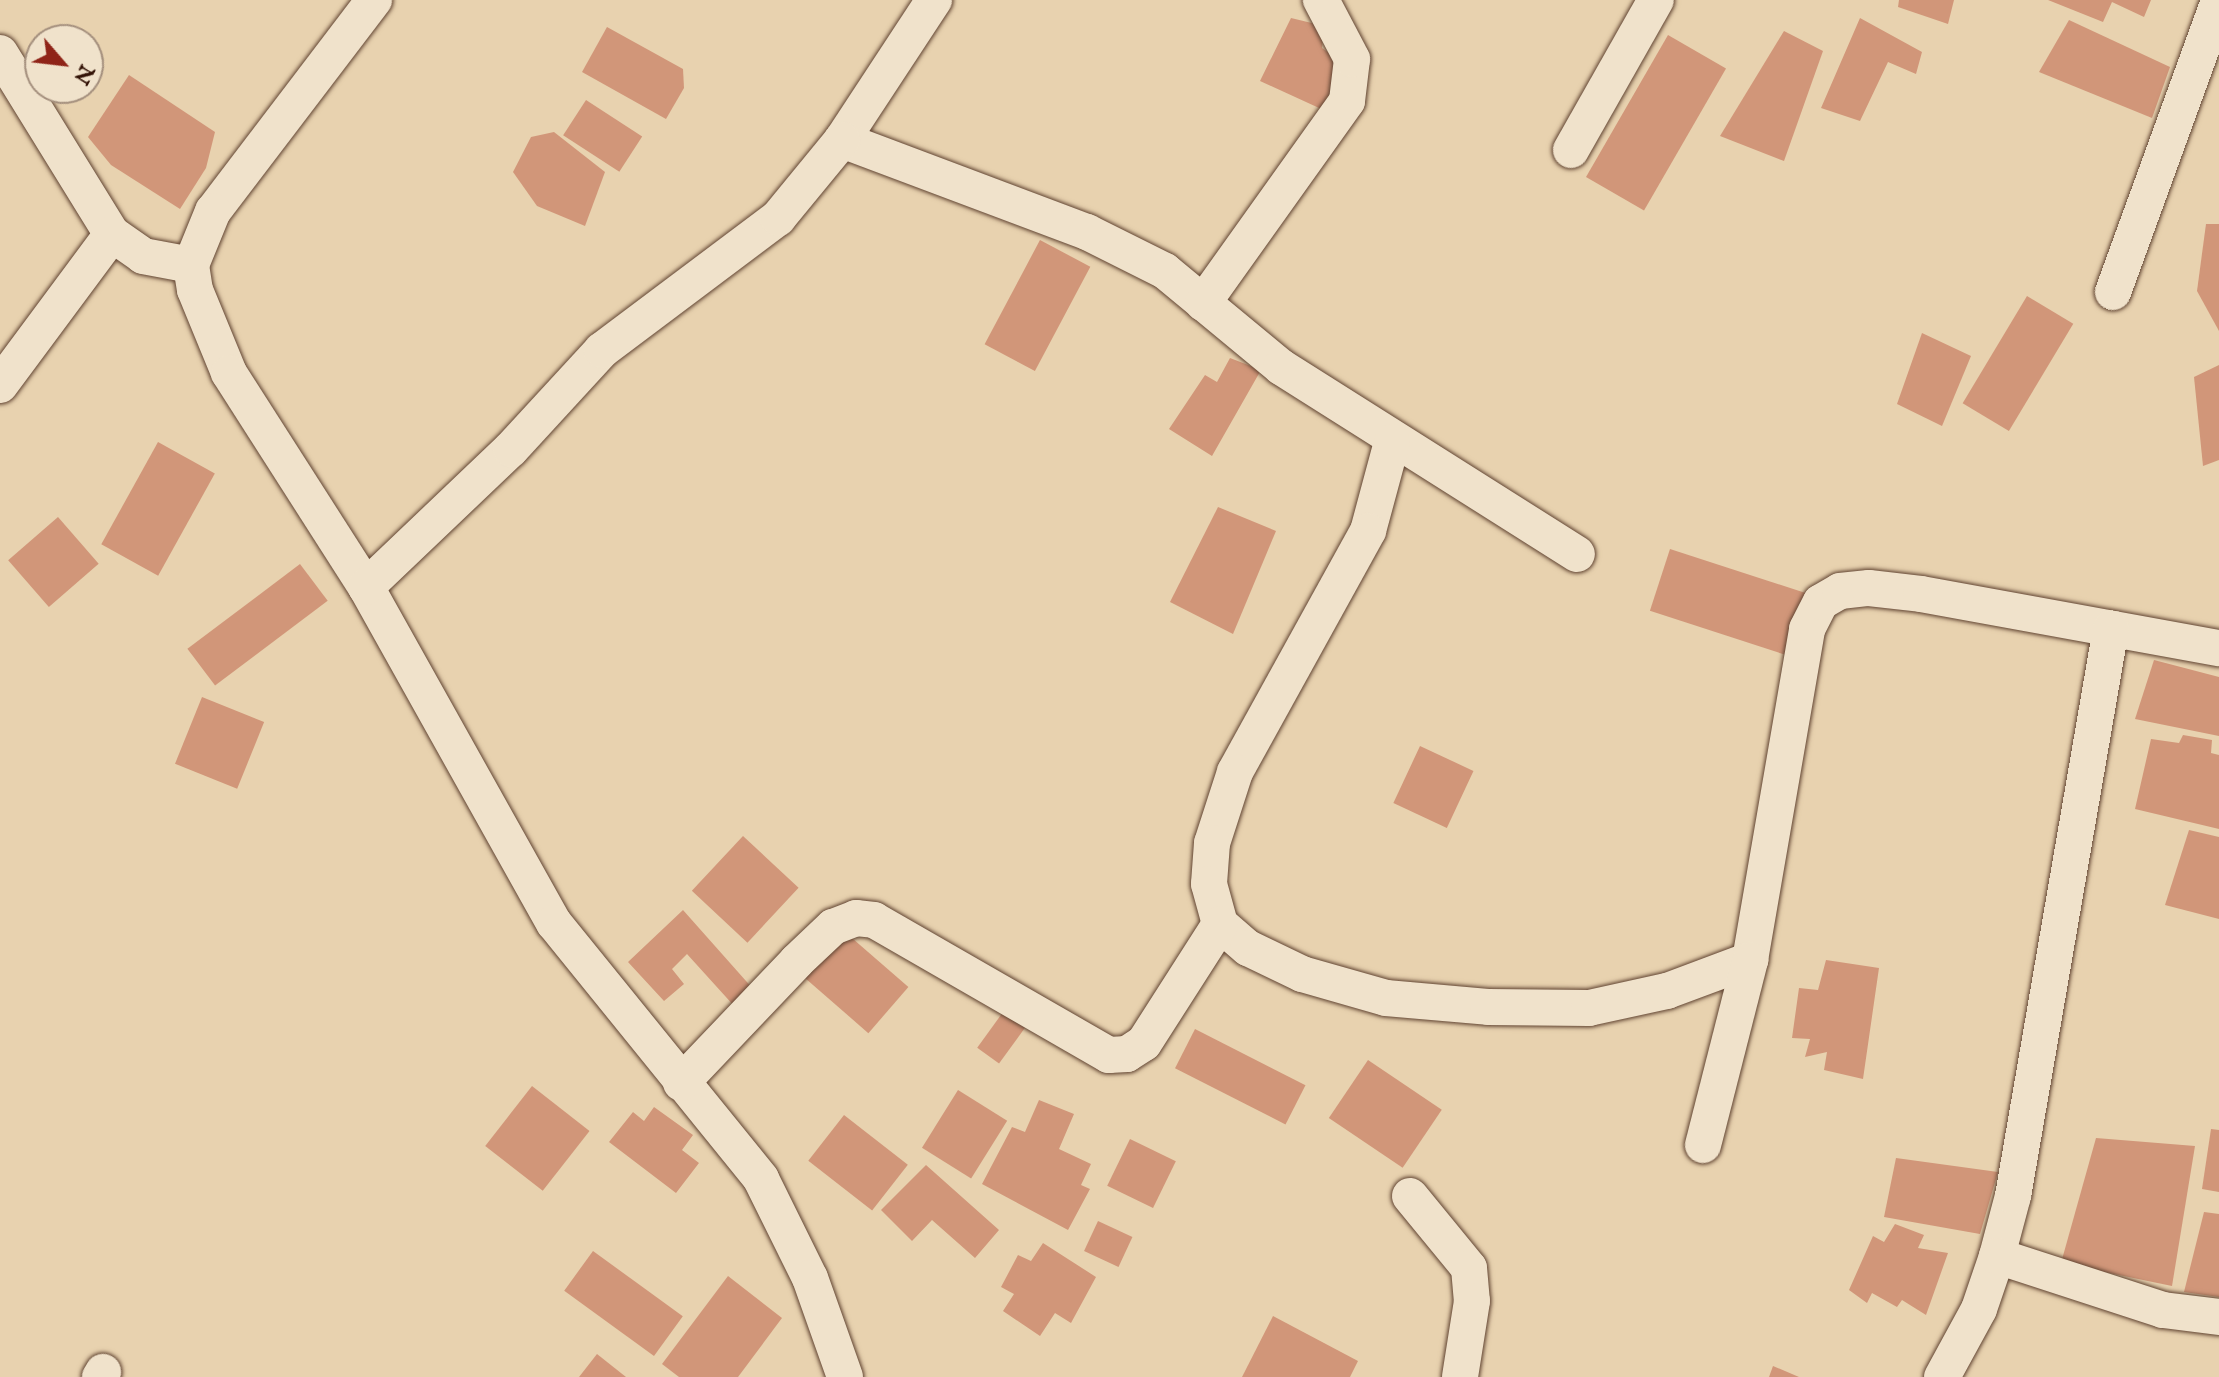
<!DOCTYPE html>
<html>
<head>
<meta charset="utf-8">
<style>
	body { margin:0 }
	#map { position:relative; width:2219px; height:1377px; overflow:hidden; background:#e8d2af; font-family:"IM FELL English",serif }
	div>[style] { position:absolute }
	.building>* { inset:0; background:#d19679; transform-origin:0 0 }
	.roads { filter:drop-shadow(0 0 2px #604331) drop-shadow(0 0 2px #604331) }
	.minor>* { height:36px; margin:-18px; padding:0 18px; transform-origin:18px; border-radius:18px; background:#f0e2cb }
	span { translate:-50% -50%; white-space:nowrap; text-align:center; line-height:1.15; -webkit-text-stroke:8px #f0e2cb; paint-order:stroke }
	.north { position:absolute; left:24px; top:24px; width:80px; height:80px; box-sizing:border-box; background:#f0e2cb; border:2px solid #a48f7d; border-radius:50%; rotate:118deg; font-size:22px; font-weight:700; line-height:32px; text-align:center; color:#331307 }
	.north::after { content:''; display:block; margin:auto; width:28px; height:36px; background:#8f2418; clip-path:polygon(50% 0,100% 100%,50% 72%,0 100%) }
</style>
</head>
<body>
<div id="map">
	<div class="building">
		<div style="clip-path:polygon(1899px 0,1954px 0,1948px 24px,1898px 7px)"></div>
		<div style="clip-path:polygon(2048px 0,2151px 0,2144px 17px,2112px 2px,2103px 22px)"></div>
		<div style="clip-path:polygon(1291px 18px,1324px 26px,1322px 48px,1348px 66px,1330px 113px,1260px 81px)"></div>
		<div style="clip-path:polygon(1860px 18px,1922px 52px,1916px 74px,1888px 62px,1860px 121px,1821px 108px)"></div>
		<div style="clip-path:polygon(2069px 20px,2170px 67px,2152px 118px,2039px 72px)"></div>
		<div style="clip-path:polygon(607px 27px,683px 69px,684px 88px,666px 119px,582px 72px)"></div>
		<div style="clip-path:polygon(1784px 31px,1823px 51px,1784px 161px,1720px 136px)"></div>
		<div style="left:1668px;top:35px;width:67px;height:164px;rotate:30deg"></div>
		<div style="clip-path:polygon(129px 75px,215px 132px,206px 168px,180px 209px,111px 165px,88px 137px)"></div>
		<div style="left:586px;top:100px;width:67px;height:42px;rotate:33deg"></div>
		<div style="clip-path:polygon(554px 132px,605px 172px,585px 226px,537px 206px,513px 172px,531px 137px)"></div>
		<div style="clip-path:polygon(2206px 224px,2219px 224px,2219px 331px,2197px 291px)"></div>
		<div style="left:1040px;top:240px;width:57px;height:118px;rotate:28deg"></div>
		<div style="left:2027px;top:296px;width:54px;height:125px;rotate:31deg"></div>
		<div style="clip-path:polygon(1922px 333px,1971px 356px,1942px 426px,1897px 404px)"></div>
		<div style="clip-path:polygon(1230px 358px,1261px 370px,1212px 456px,1169px 429px,1205px 375px,1217px 382px)"></div>
		<div style="clip-path:polygon(2219px 365px,2219px 460px,2203px 466px,2194px 377px)"></div>
		<div style="left:158px;top:442px;width:65px;height:117px;rotate:29deg"></div>
		<div style="clip-path:polygon(1218px 507px,1276px 531px,1233px 634px,1170px 602px)"></div>
		<div style="left:58px;top:517px;width:62px;height:66px;rotate:49deg"></div>
		<div style="left:1670px;top:549px;width:149px;height:65px;rotate:18deg"></div>
		<div style="left:300px;top:564px;width:46px;height:141px;rotate:53deg"></div>
		<div style="clip-path:polygon(2154px 660px,2219px 677px,2219px 736px,2135px 719px)"></div>
		<div style="left:202px;top:697px;width:67px;height:72px;rotate:22deg"></div>
		<div style="clip-path:polygon(2183px 735px,2212px 740px,2211px 753px,2219px 755px,2219px 829px,2135px 809px,2151px 739px,2179px 743px)"></div>
		<div style="left:1420px;top:746px;width:59px;height:63px;rotate:25deg"></div>
		<div style="clip-path:polygon(2189px 830px,2219px 837px,2219px 919px,2165px 905px)"></div>
		<div style="left:743px;top:836px;width:76px;height:75px;rotate:43deg"></div>
		<div style="clip-path:polygon(683px 910px,754px 990px,735px 1007px,687px 954px,672px 969px,684px 984px,664px 1001px,628px 962px)"></div>
		<div style="left:845px;top:932px;width:84px;height:61px;rotate:41deg"></div>
		<div style="clip-path:polygon(1826px 960px,1879px 968px,1863px 1079px,1824px 1070px,1827px 1052px,1805px 1057px,1810px 1039px,1792px 1038px,1799px 988px,1818px 990px)"></div>
		<div style="left:1006px;top:1008px;width:27px;height:49px;rotate:36deg"></div>
		<div style="left:1195px;top:1029px;width:124px;height:44px;rotate:27deg"></div>
		<div style="left:1368px;top:1060px;width:89px;height:70px;rotate:34deg"></div>
		<div style="left:532px;top:1086px;width:73px;height:76px;rotate:38deg"></div>
		<div style="left:958px;top:1090px;width:58px;height:68px;rotate:32deg"></div>
		<div style="clip-path:polygon(1039px 1100px,1074px 1114px,1059px 1149px,1091px 1164px,1081px 1185px,1090px 1189px,1068px 1230px,982px 1184px,1012px 1127px,1025px 1132px)"></div>
		<div style="clip-path:polygon(654px 1107px,693px 1135px,682px 1150px,699px 1163px,676px 1193px,609px 1142px,633px 1112px,644px 1121px)"></div>
		<div style="left:844px;top:1115px;width:81px;height:58px;rotate:38deg"></div>
		<div style="clip-path:polygon(2211px 1129px,2219px 1130px,2219px 1192px,2202px 1189px)"></div>
		<div style="clip-path:polygon(2096px 1138px,2195px 1146px,2172px 1286px,2061px 1263px)"></div>
		<div style="left:1130px;top:1139px;width:51px;height:52px;rotate:26deg"></div>
		<div style="clip-path:polygon(1896px 1158px,1998px 1172px,1980px 1234px,1884px 1217px)"></div>
		<div style="clip-path:polygon(926px 1165px,999px 1230px,975px 1258px,932px 1220px,912px 1241px,881px 1210px)"></div>
		<div style="clip-path:polygon(2204px 1212px,2219px 1214px,2219px 1297px,2184px 1292px)"></div>
		<div style="left:1098px;top:1221px;width:38px;height:33px;rotate:25deg"></div>
		<div style="clip-path:polygon(1895px 1224px,1924px 1235px,1918px 1248px,1948px 1253px,1926px 1315px,1902px 1300px,1897px 1307px,1872px 1293px,1867px 1303px,1849px 1290px,1873px 1236px,1884px 1242px)"></div>
		<div style="clip-path:polygon(1043px 1243px,1096px 1277px,1071px 1323px,1055px 1313px,1040px 1336px,1003px 1311px,1014px 1294px,1001px 1287px,1018px 1255px,1031px 1261px)"></div>
		<div style="left:593px;top:1251px;width:111px;height:49px;rotate:36deg"></div>
		<div style="clip-path:polygon(728px 1276px,782px 1318px,738px 1377px,679px 1377px,662px 1364px)"></div>
		<div style="clip-path:polygon(1273px 1316px,1358px 1361px,1350px 1377px,1242px 1377px)"></div>
		<div style="clip-path:polygon(597px 1354px,626px 1377px,579px 1377px)"></div>
		<div style="clip-path:polygon(1773px 1366px,1799px 1377px,1769px 1377px)"></div>
	</div>
	<div class="roads">
		<div class="minor">
			<div style="left:374px;top:0;width:265px;rotate:127.3deg"></div>
			<div style="left:213px;top:211px;width:58px;rotate:112.2deg"></div>
			<div style="left:191px;top:265px;width:25px;rotate:81deg"></div>
			<div style="left:195px;top:290px;width:90px;rotate:67.7deg"></div>
			<div style="left:229px;top:373px;width:254px;rotate:57.4deg"></div>
			<div style="left:366px;top:587px;width:385px;rotate:60.8deg"></div>
			<div style="left:554px;top:923px;width:329px;rotate:51deg"></div>
			<div style="left:761px;top:1179px;width:110px;rotate:63.7deg"></div>
			<div style="left:810px;top:1278px;width:105px;rotate:70.5deg"></div>
			<div style="left:934px;top:0;width:168px;rotate:123.3deg"></div>
			<div style="left:842px;top:140px;width:262px;rotate:20.6deg"></div>
			<div style="left:1087px;top:232px;width:87px;rotate:26.6deg"></div>
			<div style="left:1165px;top:271px;width:151px;rotate:39.6deg"></div>
			<div style="left:1281px;top:367px;width:350px;rotate:32.3deg"></div>
			<div style="left:0;top:53px;width:213px;rotate:58.3deg"></div>
			<div style="left:112px;top:234px;width:38px;rotate:35deg"></div>
			<div style="left:143px;top:256px;width:49px;rotate:10.6deg"></div>
			<div style="left:1571px;top:150px;width:172px;rotate:-60.5deg"></div>
			<div style="left:2113px;top:292px;width:310px;rotate:-70deg"></div>
			<div style="left:1203px;top:303px;width:248px;rotate:-54.5deg"></div>
			<div style="left:1347px;top:101px;width:42px;rotate:-83.2deg"></div>
			<div style="left:1352px;top:59px;width:67px;rotate:-117.7deg"></div>
			<div style="left:0;top:385px;width:188px;rotate:-53.4deg"></div>
			<div style="left:1392px;top:442px;width:92px;rotate:105.1deg"></div>
			<div style="left:1368px;top:531px;width:275px;rotate:118.9deg"></div>
			<div style="left:1235px;top:772px;width:75px;rotate:107.9deg"></div>
			<div style="left:1212px;top:843px;width:41px;rotate:94.2deg"></div>
			<div style="left:1209px;top:884px;width:41px;rotate:74.6deg"></div>
			<div style="left:1220px;top:924px;width:37px;rotate:41deg"></div>
			<div style="left:1248px;top:948px;width:60px;rotate:25.7deg"></div>
			<div style="left:1302px;top:974px;width:87px;rotate:15.9deg"></div>
			<div style="left:1386px;top:998px;width:102px;rotate:5deg"></div>
			<div style="left:1488px;top:1007px;width:101px;rotate:0.6deg"></div>
			<div style="left:1589px;top:1008px;width:80px;rotate:-12.3deg"></div>
			<div style="left:1667px;top:991px;width:89px;rotate:-20.5deg"></div>
			<div style="left:1750px;top:960px;width:336px;rotate:-80.2deg"></div>
			<div style="left:1807px;top:629px;width:30px;rotate:-63deg"></div>
			<div style="left:1821px;top:602px;width:22px;rotate:-30deg"></div>
			<div style="left:1840px;top:591px;width:29px;rotate:-6deg"></div>
			<div style="left:1869px;top:588px;width:52px;rotate:6.6deg"></div>
			<div style="left:1921px;top:594px;width:303px;rotate:10.3deg"></div>
			<div style="left:366px;top:587px;width:200px;rotate:-43.6deg"></div>
			<div style="left:511px;top:449px;width:134px;rotate:-47.4deg"></div>
			<div style="left:602px;top:350px;width:220px;rotate:-36.9deg"></div>
			<div style="left:778px;top:218px;width:101px;rotate:-50.6deg"></div>
			<div style="left:681px;top:1083px;width:168px;rotate:-46.4deg"></div>
			<div style="left:797px;top:961px;width:50px;rotate:-43.4deg"></div>
			<div style="left:833px;top:927px;width:25px;rotate:-21deg"></div>
			<div style="left:856px;top:918px;width:18px;rotate:6deg"></div>
			<div style="left:874px;top:920px;width:271px;rotate:29.9deg"></div>
			<div style="left:1109px;top:1055px;width:18px;rotate:-3deg"></div>
			<div style="left:1127px;top:1054px;width:20px;rotate:-33deg"></div>
			<div style="left:1144px;top:1043px;width:141px;rotate:-57.4deg"></div>
			<div style="left:1703px;top:1145px;width:191px;rotate:-75.7deg"></div>
			<div style="left:1410px;top:1196px;width:93px;rotate:50.7deg"></div>
			<div style="left:1469px;top:1268px;width:33px;rotate:85deg"></div>
			<div style="left:1472px;top:1301px;width:77px;rotate:99deg"></div>
			<div style="left:1997px;top:1256px;width:62px;rotate:-75.1deg"></div>
			<div style="left:2013px;top:1196px;width:576px;rotate:-80.21deg"></div>
			<div style="left:100px;top:1377px;width:6px;rotate:-59deg"></div>
			<div style="left:1942px;top:1377px;width:77px;rotate:-61.4deg"></div>
			<div style="left:1979px;top:1309px;width:56px;rotate:-71.2deg"></div>
			<div style="left:1997px;top:1256px;width:175px;rotate:18deg"></div>
			<div style="left:2163px;top:1310px;width:56px;rotate:7.1deg"></div>
		</div>
	</div>
	<div class="north">N</div>
</div>
</body>
</html>
